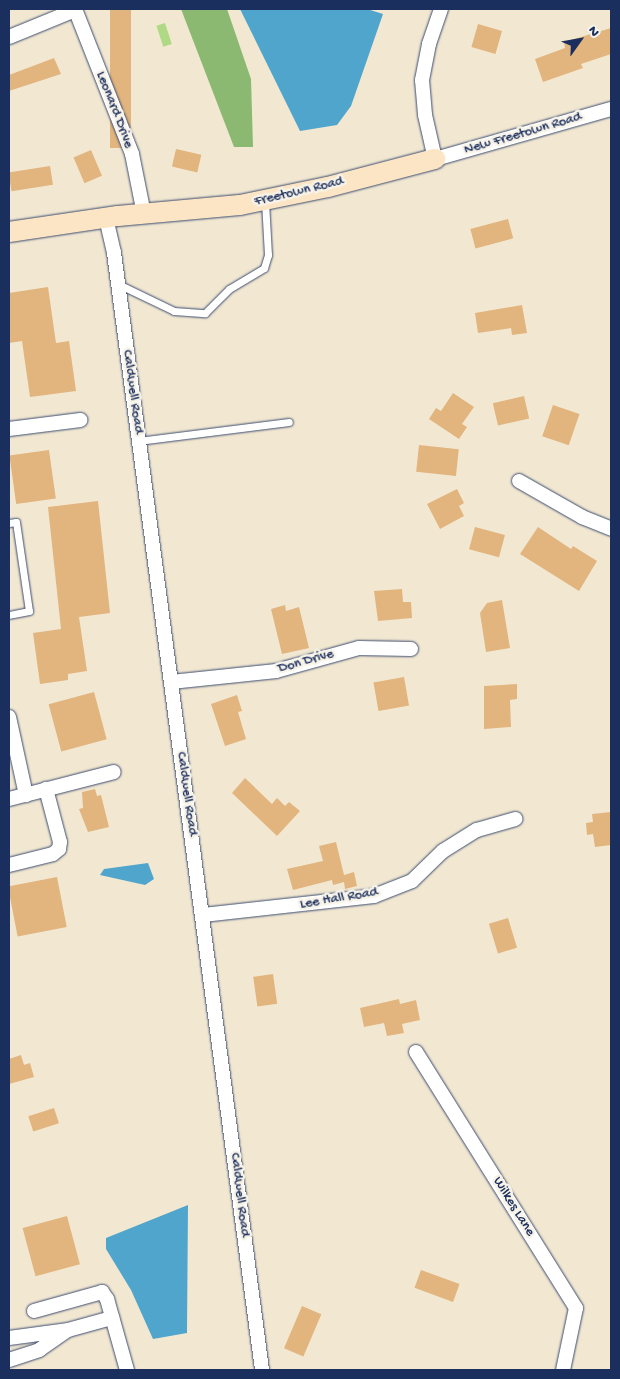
<!DOCTYPE html>
<html>
<head>
<meta charset="utf-8">
<style>
	body { margin:0 }
	#map { position:relative; width:620px; height:1379px; overflow:hidden; background:#f2e8d2; font-family:"Gochi Hand",sans-serif }
	div>[style] { position:absolute }
	.green>* { inset:0; background:#afd984; transform-origin:0 0 }
	.forest>* { inset:0; background:#8bb972 }
	.water>* { inset:0; background:#4fa5cb }
	.building>* { inset:0; background:#e2b47e; transform-origin:0 0 }
	.roads { filter:drop-shadow(0 0 1px #3b4b6f) drop-shadow(0 0 1px #3b4b6f) }
	.lane>* { height:7px; margin:-3.5px; padding:0 3.5px; transform-origin:3.5px; border-radius:3.5px; background:#fff }
	.street>* { height:14px; margin:-7px; padding:0 7px; transform-origin:7px; border-radius:7px; background:#fff }
	.secondary>* { height:20px; margin:-10px; padding:0 10px; transform-origin:10px; border-radius:10px; background:#fce5c4 }
	span { translate:-50% -50%; white-space:nowrap; text-align:center; line-height:1.15; -webkit-text-stroke:5px #f7f3e8; paint-order:stroke }
	.street-label { font-size:14px; color:#1b2f5e }
	.frame { position:absolute; inset:0; border:10px solid #1b2f5e; pointer-events:none }
	.north { position:absolute; left:555px; top:15px; width:50px; height:50px; -webkit-text-stroke:4px #f7f3e8; paint-order:stroke; rotate:58deg; font-size:14px; font-weight:700; line-height:20px; text-align:center; color:#1b2f5e }
	.north::after { content:''; display:block; margin:auto; width:18px; height:22px; background:#1b2f5e; clip-path:polygon(50% 0,100% 100%,50% 72%,0 100%) }
</style>
</head>
<body>
<div id="map">
	<div class="green">
		<div style="left:165px;top:23px;width:22px;height:9px;rotate:72deg"></div>
	</div>
	<div class="forest">
		<div style="clip-path:polygon(181px 9px,227px 9px,251px 79px,253px 147px,234px 147px)"></div>
	</div>
	<div class="water">
		<div style="clip-path:polygon(240px 9px,367px 9px,383px 14px,351px 106px,337px 125px,300px 131px)"></div>
		<div style="clip-path:polygon(148px 863px,154px 879px,145px 885px,100px 875px,104px 869px)"></div>
		<div style="clip-path:polygon(188px 1205px,187px 1333px,153px 1339px,131px 1290px,106px 1249px,106px 1238px)"></div>
	</div>
	<div class="building">
		<div style="left:110px;top:9px;width:21px;height:139px"></div>
		<div style="left:478px;top:24px;width:25px;height:24px;rotate:16deg"></div>
		<div style="clip-path:polygon(611px 28px,611px 54px,581px 64px,583px 68px,543px 82px,535px 59px,565px 48px,564px 42px)"></div>
		<div style="clip-path:polygon(54px 58px,61px 74px,9px 91px,9px 75px)"></div>
		<div style="left:176px;top:149px;width:26px;height:18px;rotate:13deg"></div>
		<div style="left:91px;top:150px;width:28px;height:19px;rotate:67deg"></div>
		<div style="left:50px;top:166px;width:19px;height:42px;rotate:81deg"></div>
		<div style="left:508px;top:219px;width:20px;height:39px;rotate:75deg"></div>
		<div style="clip-path:polygon(48px 287px,56px 343px,69px 341px,76px 391px,30px 397px,22px 341px,9px 343px,9px 293px)"></div>
		<div style="clip-path:polygon(522px 305px,527px 333px,512px 335px,511px 328px,478px 333px,475px 313px)"></div>
		<div style="clip-path:polygon(453px 393px,474px 407px,462px 424px,467px 427px,459px 439px,429px 419px,436px 408px,441px 411px)"></div>
		<div style="left:524px;top:396px;width:23px;height:32px;rotate:77deg"></div>
		<div style="left:553px;top:405px;width:28px;height:33px;rotate:19deg"></div>
		<div style="left:419px;top:445px;width:40px;height:27px;rotate:6deg"></div>
		<div style="left:49px;top:450px;width:49px;height:40px;rotate:82deg"></div>
		<div style="clip-path:polygon(457px 489px,464px 503px,459px 506px,464px 516px,440px 529px,427px 504px)"></div>
		<div style="clip-path:polygon(98px 501px,110px 613px,79px 617px,87px 671px,68px 674px,68px 680px,40px 684px,33px 633px,61px 629px,48px 507px)"></div>
		<div style="left:475px;top:527px;width:31px;height:23px;rotate:15deg"></div>
		<div style="clip-path:polygon(538px 527px,571px 549px,573px 546px,597px 561px,579px 591px,520px 554px)"></div>
		<div style="clip-path:polygon(402px 589px,403px 602px,411px 602px,412px 618px,378px 621px,374px 591px)"></div>
		<div style="clip-path:polygon(502px 600px,510px 648px,486px 652px,480px 613px,487px 603px)"></div>
		<div style="clip-path:polygon(285px 605px,286px 611px,299px 607px,309px 648px,282px 654px,271px 609px)"></div>
		<div style="left:404px;top:677px;width:29px;height:31px;rotate:80deg"></div>
		<div style="clip-path:polygon(517px 684px,517px 699px,510px 700px,511px 727px,484px 729px,484px 686px)"></div>
		<div style="left:94px;top:692px;width:49px;height:47px;rotate:75deg"></div>
		<div style="clip-path:polygon(237px 695px,242px 711px,238px 712px,246px 739px,225px 746px,211px 704px)"></div>
		<div style="clip-path:polygon(245px 778px,272px 804px,277px 798px,285px 806px,289px 802px,300px 811px,277px 836px,232px 793px)"></div>
		<div style="clip-path:polygon(95px 789px,97px 796px,101px 795px,109px 827px,88px 832px,79px 809px,83px 808px,82px 792px)"></div>
		<div style="clip-path:polygon(611px 812px,611px 845px,595px 847px,593px 834px,587px 835px,586px 823px,593px 822px,592px 814px)"></div>
		<div style="clip-path:polygon(336px 842px,344px 875px,354px 872px,357px 886px,345px 889px,344px 882px,333px 885px,332px 880px,293px 890px,287px 869px,323px 861px,319px 846px)"></div>
		<div style="left:57px;top:877px;width:51px;height:50px;rotate:79deg"></div>
		<div style="left:508px;top:918px;width:31px;height:20px;rotate:73deg"></div>
		<div style="left:273px;top:974px;width:30px;height:20px;rotate:82deg"></div>
		<div style="clip-path:polygon(399px 999px,400px 1004px,416px 1000px,420px 1020px,402px 1024px,404px 1033px,387px 1036px,384px 1023px,364px 1027px,360px 1008px)"></div>
		<div style="clip-path:polygon(21px 1055px,24px 1065px,30px 1063px,34px 1077px,9px 1084px,9px 1059px)"></div>
		<div style="left:54px;top:1108px;width:16px;height:27px;rotate:72deg"></div>
		<div style="left:67px;top:1216px;width:50px;height:46px;rotate:75deg"></div>
		<div style="left:421px;top:1270px;width:41px;height:19px;rotate:20deg"></div>
		<div style="left:302px;top:1306px;width:21px;height:46px;rotate:23deg"></div>
	</div>
	<div class="roads">
		<div class="lane">
			<div style="left:118px;top:284px;width:62px;rotate:25.7deg"></div>
			<div style="left:174px;top:311px;width:31px;rotate:4deg"></div>
			<div style="left:205px;top:313px;width:34px;rotate:-45deg"></div>
			<div style="left:229px;top:289px;width:41px;rotate:-31deg"></div>
			<div style="left:264px;top:268px;width:14px;rotate:-73deg"></div>
			<div style="left:268px;top:255px;width:54px;rotate:-93.2deg"></div>
			<div style="left:138px;top:441px;width:152px;rotate:-7.2deg"></div>
			<div style="left:9px;top:523px;width:7px;rotate:-8deg"></div>
			<div style="left:16px;top:522px;width:90px;rotate:81.7deg"></div>
			<div style="left:29px;top:611px;width:20px;rotate:169deg"></div>
		</div>
		<div class="street">
			<div style="left:75px;top:9px;width:156px;rotate:68.5deg"></div>
			<div style="left:132px;top:154px;width:61px;rotate:78.7deg"></div>
			<div style="left:441px;top:9px;width:37px;rotate:109deg"></div>
			<div style="left:429px;top:44px;width:37px;rotate:101deg"></div>
			<div style="left:422px;top:80px;width:35px;rotate:85deg"></div>
			<div style="left:425px;top:115px;width:45px;rotate:77.2deg"></div>
			<div style="left:435px;top:159px;width:183px;rotate:-15.9deg"></div>
			<div style="left:9px;top:37px;width:71px;rotate:-22.2deg"></div>
			<div style="left:106px;top:218px;width:36px;rotate:77deg"></div>
			<div style="left:114px;top:253px;width:1127px;rotate:82.45deg"></div>
			<div style="left:9px;top:429px;width:72px;rotate:-7.2deg"></div>
			<div style="left:519px;top:481px;width:73px;rotate:29.7deg"></div>
			<div style="left:582px;top:517px;width:31px;rotate:22deg"></div>
			<div style="left:171px;top:682px;width:106px;rotate:-6deg"></div>
			<div style="left:276px;top:671px;width:86px;rotate:-15.5deg"></div>
			<div style="left:359px;top:648px;width:52px;rotate:1.1deg"></div>
			<div style="left:9px;top:717px;width:80px;rotate:77.7deg"></div>
			<div style="left:9px;top:799px;width:108px;rotate:-14.4deg"></div>
			<div style="left:9px;top:865px;width:45px;rotate:-14deg"></div>
			<div style="left:53px;top:854px;width:8px;rotate:-40deg"></div>
			<div style="left:59px;top:849px;width:7px;rotate:-82deg"></div>
			<div style="left:60px;top:842px;width:55px;rotate:-104.8deg"></div>
			<div style="left:203px;top:915px;width:172px;rotate:-6.3deg"></div>
			<div style="left:374px;top:896px;width:41px;rotate:-21.5deg"></div>
			<div style="left:412px;top:881px;width:43px;rotate:-44.1deg"></div>
			<div style="left:443px;top:851px;width:40px;rotate:-32deg"></div>
			<div style="left:477px;top:830px;width:40px;rotate:-16deg"></div>
			<div style="left:416px;top:1052px;width:302px;rotate:58deg"></div>
			<div style="left:576px;top:1308px;width:63px;rotate:101.8deg"></div>
			<div style="left:34px;top:1311px;width:71px;rotate:-15.6deg"></div>
			<div style="left:102px;top:1292px;width:9px;rotate:54deg"></div>
			<div style="left:107px;top:1299px;width:74px;rotate:74.3deg"></div>
			<div style="left:9px;top:1338px;width:60px;rotate:-7.7deg"></div>
			<div style="left:68px;top:1330px;width:46px;rotate:-15.3deg"></div>
			<div style="left:9px;top:1360px;width:32px;rotate:-18deg"></div>
			<div style="left:39px;top:1350px;width:32px;rotate:-35deg"></div>
		</div>
		<div class="secondary">
			<div style="left:9px;top:232px;width:110px;rotate:-8.4deg"></div>
			<div style="left:118px;top:216px;width:122px;rotate:-5.2deg"></div>
			<div style="left:240px;top:205px;width:90px;rotate:-11.6deg"></div>
			<div style="left:328px;top:187px;width:111px;rotate:-14.7deg"></div>
		</div>
	</div>
	<div class="street-label">
		<span style="left:114px;top:110px;rotate:69deg">Leonard Drive</span>
		<span style="left:523px;top:134px;rotate:-16deg">New Freetown Road</span>
		<span style="left:299px;top:192px;rotate:-13deg">Freetown Road</span>
		<span style="left:132px;top:392px;rotate:82deg">Caldwell Road</span>
		<span style="left:306px;top:662px;rotate:-16deg">Don Drive</span>
		<span style="left:186px;top:794px;rotate:82deg">Caldwell Road</span>
		<span style="left:339px;top:899px;rotate:-9deg">Lee Hall Road</span>
		<span style="left:239px;top:1195px;rotate:83deg">Caldwell Road</span>
		<span style="left:513px;top:1207px;rotate:58deg">Wilkes Lane</span>
	</div>
	<div class="frame"></div>
	<div class="north">N</div>
</div>
</body>
</html>
